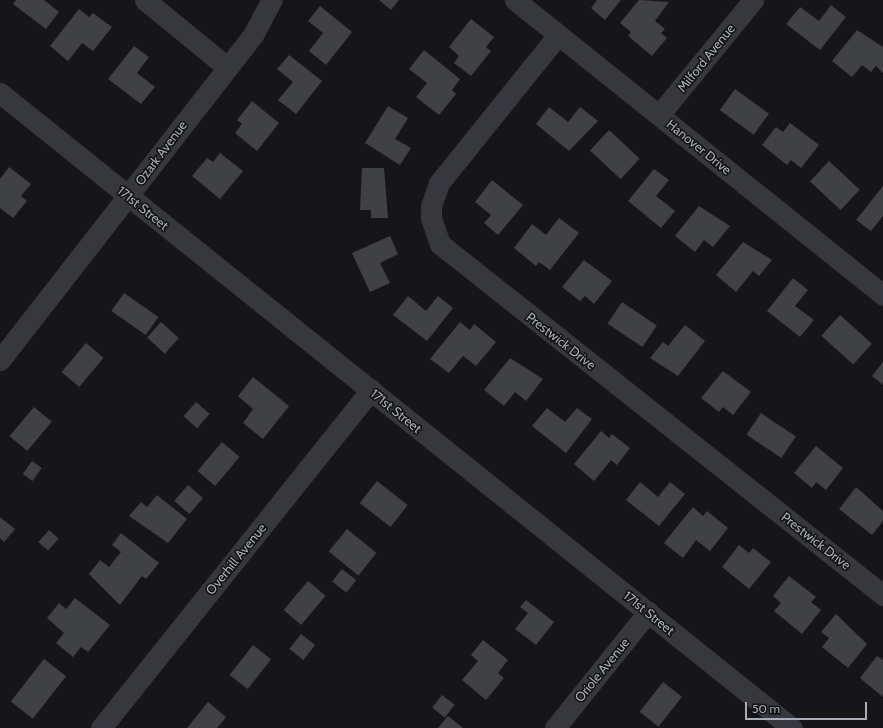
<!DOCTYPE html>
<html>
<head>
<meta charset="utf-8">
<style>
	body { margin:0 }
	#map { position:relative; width:883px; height:728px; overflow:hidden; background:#161618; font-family:Cabin,sans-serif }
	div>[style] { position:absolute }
	.building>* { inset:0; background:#404145; transform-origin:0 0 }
	.minor>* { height:21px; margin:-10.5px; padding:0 10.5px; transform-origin:10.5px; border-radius:10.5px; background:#37383d }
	span { translate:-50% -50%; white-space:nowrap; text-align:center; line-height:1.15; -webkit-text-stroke:3px #111113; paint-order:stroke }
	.street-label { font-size:13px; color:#a8adb8 }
	.scale { position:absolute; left:745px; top:702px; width:122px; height:18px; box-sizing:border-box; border:2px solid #a8adb8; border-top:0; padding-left:5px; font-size:12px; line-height:14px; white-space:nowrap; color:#a8adb8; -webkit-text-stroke:3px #111113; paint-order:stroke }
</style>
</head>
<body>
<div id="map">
	<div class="building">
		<div style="clip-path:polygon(16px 0,44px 0,59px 12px,46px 29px,13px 4px)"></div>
		<div style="clip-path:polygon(379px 0,399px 0,391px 10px)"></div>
		<div style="clip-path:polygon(597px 0,621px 0,605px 20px,591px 8px)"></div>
		<div style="clip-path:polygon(639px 0,669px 2px,655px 21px,665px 29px,661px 33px,667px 38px,652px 56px,628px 36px,631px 32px,620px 23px)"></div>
		<div style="clip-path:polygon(831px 5px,846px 17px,820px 50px,786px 24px,800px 7px,819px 21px)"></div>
		<div style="clip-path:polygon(320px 6px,352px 32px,326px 65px,309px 51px,323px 33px,308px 21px)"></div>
		<div style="clip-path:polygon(79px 9px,89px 17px,93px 13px,112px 27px,93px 51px,82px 43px,68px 61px,50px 46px)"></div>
		<div style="clip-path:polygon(471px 19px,494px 37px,486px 47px,491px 51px,471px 76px,454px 63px,459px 56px,449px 47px)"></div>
		<div style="clip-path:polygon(857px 30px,883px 47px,883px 73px,876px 66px,871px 72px,862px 65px,852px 77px,832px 61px)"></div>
		<div style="clip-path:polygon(134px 46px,149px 57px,137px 73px,155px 87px,141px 104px,108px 79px)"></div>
		<div style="clip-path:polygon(424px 50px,460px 79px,452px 90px,456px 94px,439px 115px,416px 97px,427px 83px,409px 69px)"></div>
		<div style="clip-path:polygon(289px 55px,322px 81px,296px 114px,278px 100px,293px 82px,277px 69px)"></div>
		<div style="left:735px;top:89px;width:42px;height:26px;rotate:36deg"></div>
		<div style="clip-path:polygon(252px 101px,279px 123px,257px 151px,235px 133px,242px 124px,237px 120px)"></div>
		<div style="clip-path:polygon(388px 106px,408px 118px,395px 139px,411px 148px,400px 165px,365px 143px)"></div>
		<div style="clip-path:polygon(549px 107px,568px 122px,580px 107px,598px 121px,569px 151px,536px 124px)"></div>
		<div style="clip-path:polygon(790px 123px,819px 145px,801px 168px,791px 160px,787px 165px,762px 145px,776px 127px,783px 132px)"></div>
		<div style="left:609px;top:130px;width:42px;height:28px;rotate:43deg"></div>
		<div style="clip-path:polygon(220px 153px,243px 171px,220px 199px,192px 176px,207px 158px,213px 162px)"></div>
		<div style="left:829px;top:161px;width:42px;height:28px;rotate:43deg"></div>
		<div style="clip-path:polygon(9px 167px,31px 184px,21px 196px,27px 201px,13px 218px,0 208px,0 179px)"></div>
		<div style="clip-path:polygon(362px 168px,384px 168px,388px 218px,371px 218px,371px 210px,360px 210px)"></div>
		<div style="clip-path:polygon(654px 169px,669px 180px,656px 196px,675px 211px,661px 228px,628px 201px)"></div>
		<div style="clip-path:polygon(492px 180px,523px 205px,498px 235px,484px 223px,491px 215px,475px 202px)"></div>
		<div style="clip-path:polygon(883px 186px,883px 216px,871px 231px,856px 220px)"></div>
		<div style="clip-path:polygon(699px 206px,730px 226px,713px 247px,704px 240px,695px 252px,675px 236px)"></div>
		<div style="clip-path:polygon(559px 218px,579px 233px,550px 270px,539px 262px,536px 266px,514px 248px,532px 224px,546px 235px)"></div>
		<div style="clip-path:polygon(390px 236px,398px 254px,380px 263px,390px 283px,370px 292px,352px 253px)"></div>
		<div style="clip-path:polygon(743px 242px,772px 260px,759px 276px,753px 271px,736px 292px,716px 275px)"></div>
		<div style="clip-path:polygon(584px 260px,612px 281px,594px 304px,585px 296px,580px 301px,562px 287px)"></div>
		<div style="clip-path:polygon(793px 278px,808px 290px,795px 306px,814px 320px,800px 337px,767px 311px)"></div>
		<div style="left:124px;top:293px;width:42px;height:22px;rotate:35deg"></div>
		<div style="clip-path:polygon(408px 296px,426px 311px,438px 296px,453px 308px,427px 341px,393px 315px)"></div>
		<div style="left:622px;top:302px;width:42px;height:26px;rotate:34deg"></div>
		<div style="left:840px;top:315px;width:43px;height:28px;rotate:42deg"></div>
		<div style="left:161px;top:322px;width:24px;height:21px;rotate:42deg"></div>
		<div style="clip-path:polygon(460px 322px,470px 330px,474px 324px,496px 342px,476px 366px,463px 356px,449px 373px,430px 359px)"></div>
		<div style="clip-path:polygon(685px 325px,705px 341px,678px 376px,650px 358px,663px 342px,668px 346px)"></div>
		<div style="left:86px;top:343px;width:23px;height:38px;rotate:40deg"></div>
		<div style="clip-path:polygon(510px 358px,543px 379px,526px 401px,515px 392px,504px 406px,484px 390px)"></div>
		<div style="clip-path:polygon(883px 362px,883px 385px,872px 376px)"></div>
		<div style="clip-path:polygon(723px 371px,751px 392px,733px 415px,723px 407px,719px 412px,701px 398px)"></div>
		<div style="clip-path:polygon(253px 377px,289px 406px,263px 439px,243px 423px,253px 409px,238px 396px)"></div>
		<div style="left:196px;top:402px;width:18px;height:19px;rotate:41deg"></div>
		<div style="left:34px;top:407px;width:23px;height:38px;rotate:40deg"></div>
		<div style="clip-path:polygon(547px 408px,565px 422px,577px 408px,592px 419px,566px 453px,532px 426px)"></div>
		<div style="left:761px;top:413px;width:42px;height:26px;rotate:34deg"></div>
		<div style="clip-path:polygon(601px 431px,609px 438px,612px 434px,630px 448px,617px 465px,611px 460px,594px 481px,574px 464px)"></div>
		<div style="left:222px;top:442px;width:23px;height:38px;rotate:40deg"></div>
		<div style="clip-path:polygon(816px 446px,843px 468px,826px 490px,816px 482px,812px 488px,794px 473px)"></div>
		<div style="left:32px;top:461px;width:12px;height:16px;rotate:35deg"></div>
		<div style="left:377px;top:481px;width:39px;height:28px;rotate:38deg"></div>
		<div style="clip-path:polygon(640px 482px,658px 497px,670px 482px,685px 494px,659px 526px,626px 500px)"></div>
		<div style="left:188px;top:485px;width:20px;height:21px;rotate:41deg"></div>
		<div style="clip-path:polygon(856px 487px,883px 511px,883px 521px,872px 535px,839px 509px)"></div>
		<div style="clip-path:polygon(157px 495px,187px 519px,168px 543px,129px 516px,141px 502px,147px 507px)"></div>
		<div style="clip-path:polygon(693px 507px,703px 516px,707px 511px,728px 528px,710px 551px,696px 540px,683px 558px,664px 543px)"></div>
		<div style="clip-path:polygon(0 517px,15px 529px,4px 542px,0 538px)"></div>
		<div style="left:347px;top:529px;width:38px;height:29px;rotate:39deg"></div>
		<div style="left:49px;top:530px;width:13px;height:16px;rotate:42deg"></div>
		<div style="clip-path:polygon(121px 533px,159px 563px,146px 579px,142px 576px,120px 605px,89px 574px,100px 560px,109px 567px,121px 552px,112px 545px)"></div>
		<div style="clip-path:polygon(739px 545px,749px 553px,753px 548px,771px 562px,749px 589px,722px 567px)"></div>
		<div style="left:342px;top:569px;width:18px;height:16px;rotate:38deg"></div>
		<div style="clip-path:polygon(789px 576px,816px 597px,811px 602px,821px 610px,802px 634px,774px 611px,781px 603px,773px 596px)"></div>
		<div style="left:308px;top:581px;width:23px;height:38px;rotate:40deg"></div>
		<div style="clip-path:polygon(75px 598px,110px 625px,88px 652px,81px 647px,73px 657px,56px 643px,64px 633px,47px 618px,59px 603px,66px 609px)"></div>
		<div style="clip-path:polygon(526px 600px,554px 622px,536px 645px,515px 629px,528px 613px,520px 607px)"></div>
		<div style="clip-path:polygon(836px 614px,867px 644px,848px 668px,822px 647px,829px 638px,821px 632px)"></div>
		<div style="left:301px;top:634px;width:18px;height:19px;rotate:38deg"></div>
		<div style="clip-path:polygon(483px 640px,508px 660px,498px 673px,504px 678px,486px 700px,462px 680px,478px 661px,471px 655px)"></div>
		<div style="left:253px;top:645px;width:23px;height:38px;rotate:38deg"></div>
		<div style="clip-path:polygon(877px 656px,883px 660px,883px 697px,860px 678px)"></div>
		<div style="left:44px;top:659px;width:28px;height:54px;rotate:38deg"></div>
		<div style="left:663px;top:682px;width:24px;height:38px;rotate:38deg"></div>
		<div style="left:442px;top:695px;width:16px;height:16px;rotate:38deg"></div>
		<div style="clip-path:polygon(208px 702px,226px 717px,217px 728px,187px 728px)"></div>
		<div style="clip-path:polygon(448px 716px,463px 728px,438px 728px)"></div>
	</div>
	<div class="minor">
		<div style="left:145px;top:0;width:106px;rotate:39.3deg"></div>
		<div style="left:515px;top:0;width:472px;rotate:38.7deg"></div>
		<div style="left:558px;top:35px;width:190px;rotate:128.8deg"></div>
		<div style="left:439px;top:183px;width:24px;rotate:109deg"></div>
		<div style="left:431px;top:206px;width:12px;rotate:90deg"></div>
		<div style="left:431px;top:218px;width:28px;rotate:71deg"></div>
		<div style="left:440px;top:244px;width:565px;rotate:38.39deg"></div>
		<div style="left:0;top:93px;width:1015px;rotate:38.72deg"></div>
		<div style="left:659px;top:115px;width:149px;rotate:-50.7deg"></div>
		<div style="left:0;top:360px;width:412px;rotate:-52.1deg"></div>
		<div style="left:253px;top:35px;width:40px;rotate:-62deg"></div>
		<div style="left:101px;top:728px;width:433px;rotate:-51.4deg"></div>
		<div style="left:555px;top:728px;width:149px;rotate:-51.3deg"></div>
	</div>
	<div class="street-label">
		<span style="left:706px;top:58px;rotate:-51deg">Milford Avenue</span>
		<span style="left:699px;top:147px;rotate:39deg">Hanover Drive</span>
		<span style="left:161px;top:153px;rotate:-53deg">Ozark Avenue</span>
		<span style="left:143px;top:208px;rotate:39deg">171st Street</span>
		<span style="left:561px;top:341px;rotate:38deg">Prestwick Drive</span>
		<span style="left:396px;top:411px;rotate:39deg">171st Street</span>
		<span style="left:816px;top:541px;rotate:38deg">Prestwick Drive</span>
		<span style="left:236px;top:559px;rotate:-51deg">Overhill Avenue</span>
		<span style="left:649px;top:613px;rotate:39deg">171st Street</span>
		<span style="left:602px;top:670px;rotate:-51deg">Oriole Avenue</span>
	</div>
	<div class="scale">50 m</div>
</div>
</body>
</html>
